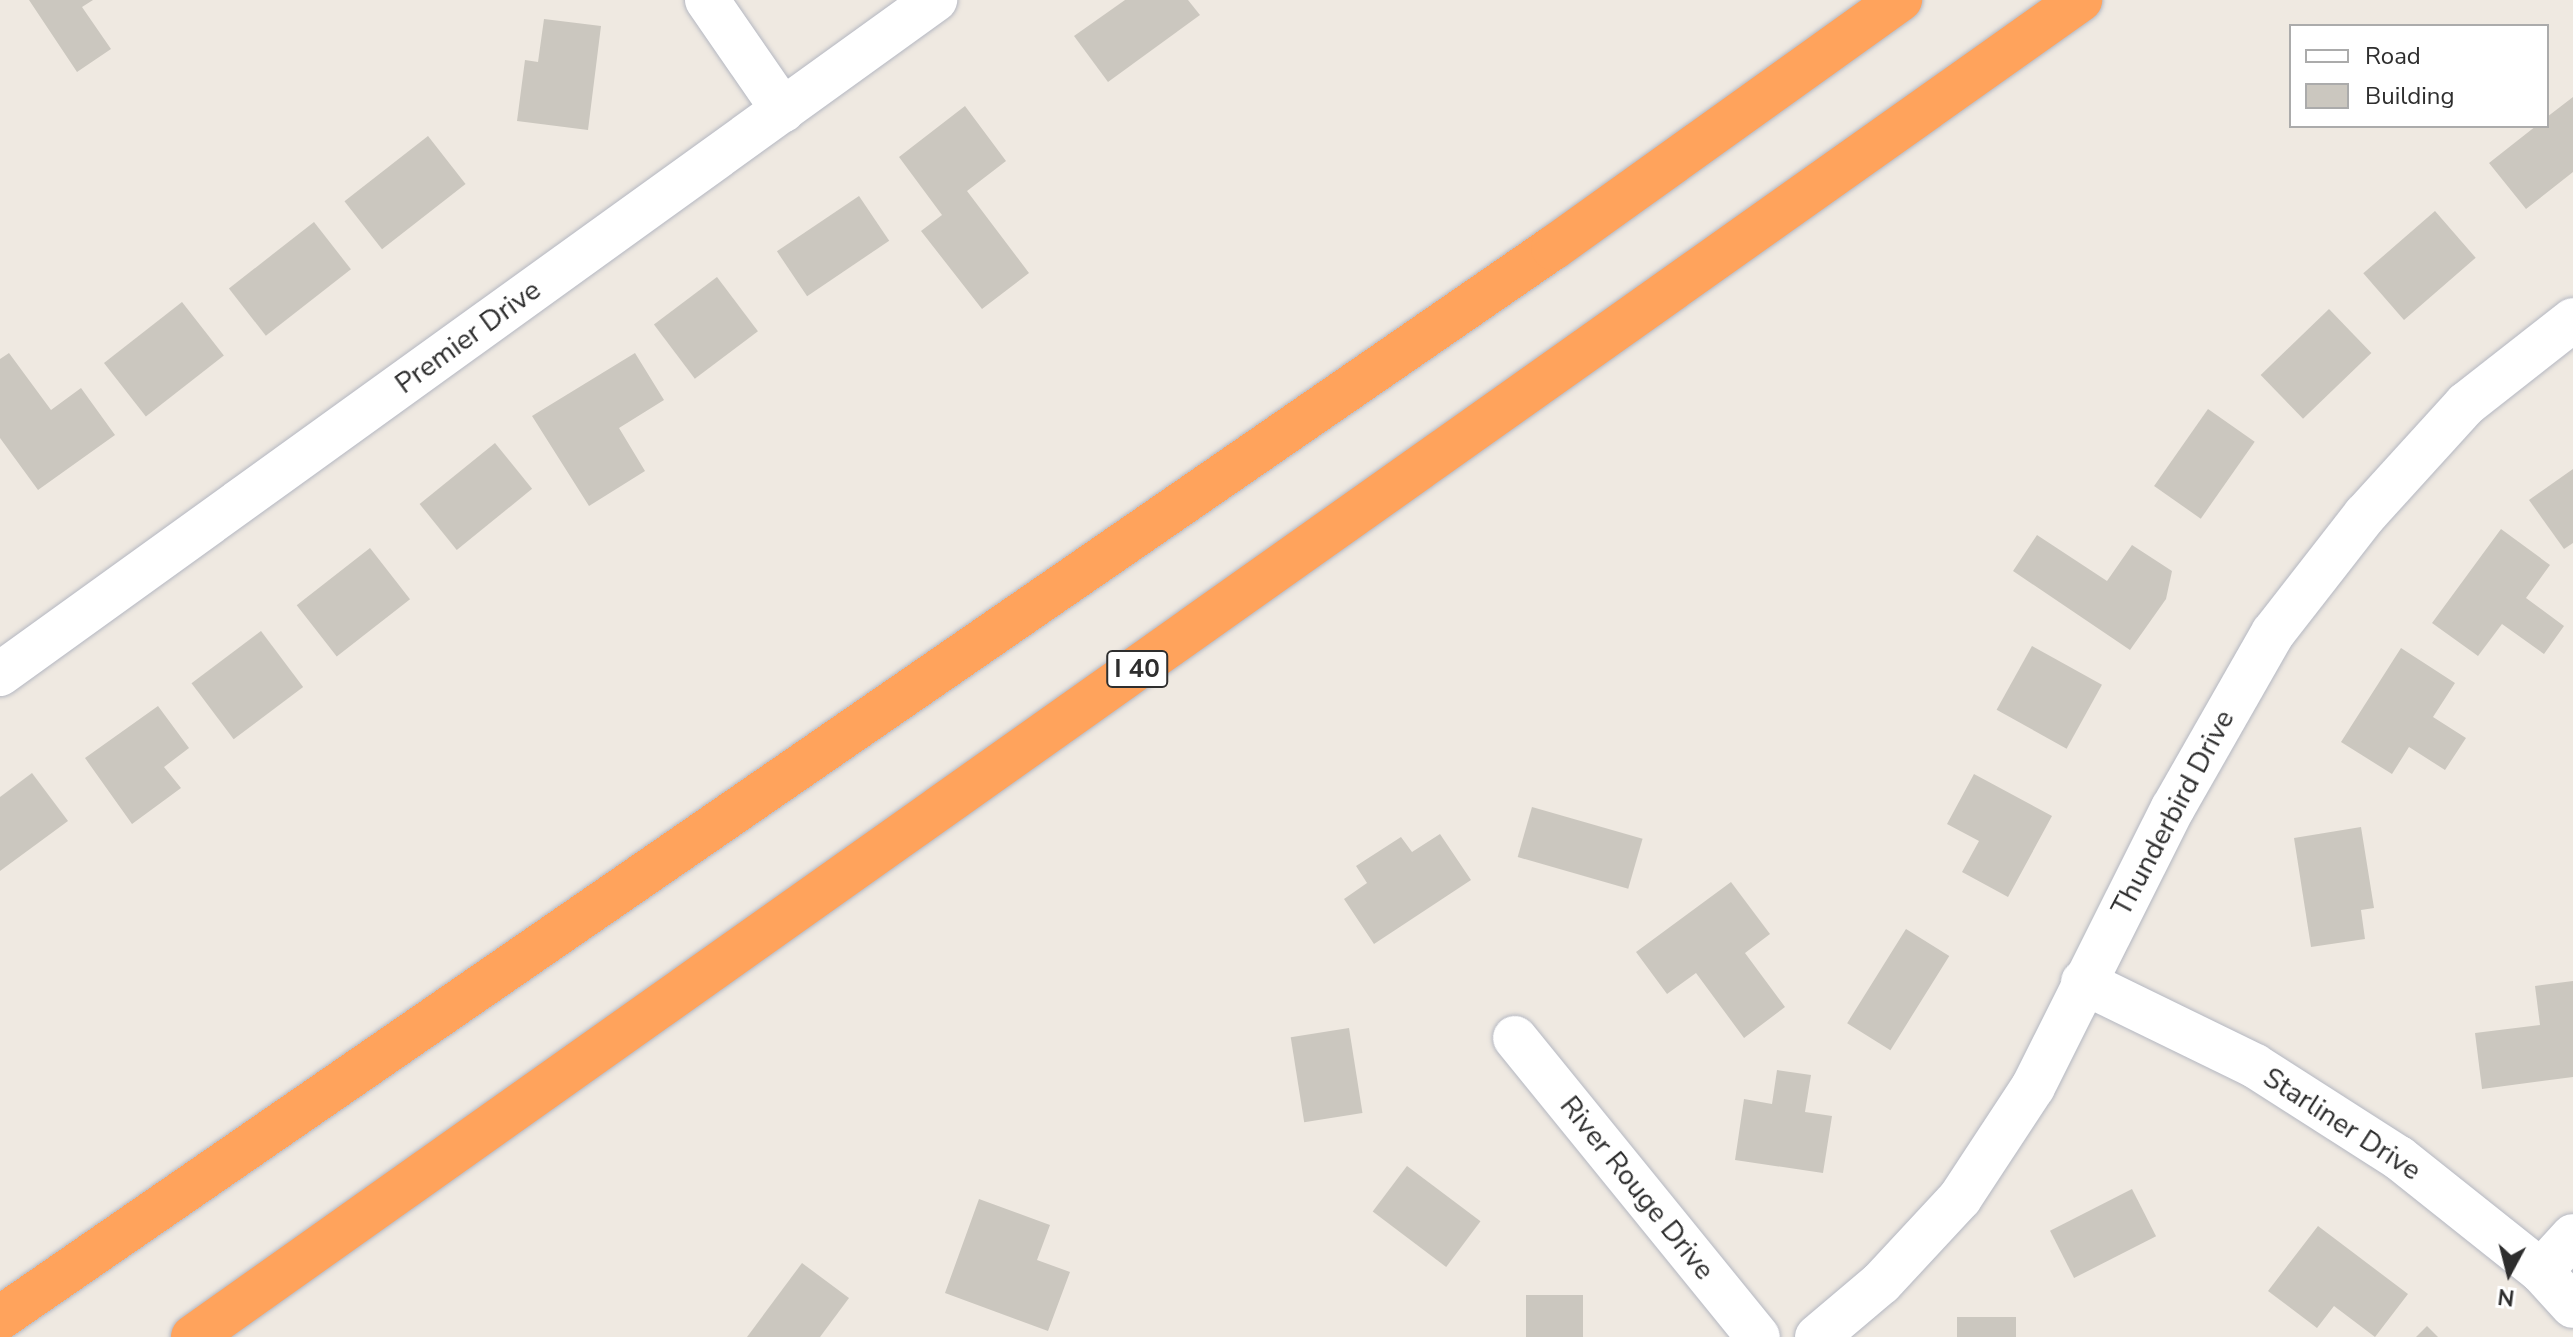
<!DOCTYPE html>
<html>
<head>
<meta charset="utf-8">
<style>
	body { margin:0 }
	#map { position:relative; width:2573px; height:1337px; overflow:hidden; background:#efe9e1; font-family:"Nunito Sans",sans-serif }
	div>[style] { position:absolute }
	.building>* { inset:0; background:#cbc7bf; transform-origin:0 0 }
	.roads { filter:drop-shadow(0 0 2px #b4b7c1) drop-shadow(0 0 2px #b4b7c1) }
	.minor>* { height:44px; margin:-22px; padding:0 22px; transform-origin:22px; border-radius:22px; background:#fff }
	.highway>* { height:44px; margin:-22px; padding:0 22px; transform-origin:22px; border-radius:22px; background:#ffa35c }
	span { translate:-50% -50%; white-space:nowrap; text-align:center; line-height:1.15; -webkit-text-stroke:6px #fff; paint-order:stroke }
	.shield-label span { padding:2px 6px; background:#fff; border:2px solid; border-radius:6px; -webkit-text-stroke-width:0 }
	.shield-label { font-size:26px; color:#2e2e2e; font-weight:700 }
	.street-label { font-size:28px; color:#2e2e2e }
	.legend { position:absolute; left:2289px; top:24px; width:260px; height:104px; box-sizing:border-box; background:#fff; border:2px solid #ababab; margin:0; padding:10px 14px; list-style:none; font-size:24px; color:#2e2e2e }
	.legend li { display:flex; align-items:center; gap:16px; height:40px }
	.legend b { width:40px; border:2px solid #ababab }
	.north { position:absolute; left:2469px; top:1233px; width:80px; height:80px; -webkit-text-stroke:6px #fff; paint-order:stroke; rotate:187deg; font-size:22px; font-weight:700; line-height:32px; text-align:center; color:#2e2e2e }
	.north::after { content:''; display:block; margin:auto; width:28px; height:36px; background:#2e2e2e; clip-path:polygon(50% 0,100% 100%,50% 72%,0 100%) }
</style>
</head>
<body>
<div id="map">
	<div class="building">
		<div style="clip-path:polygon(29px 0,93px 0,82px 7px,111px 49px,77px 72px)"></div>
		<div style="clip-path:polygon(1125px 0,1188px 0,1200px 15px,1108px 82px,1074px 36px)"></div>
		<div style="clip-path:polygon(544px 19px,601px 26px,588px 130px,517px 121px,525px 60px,538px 62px)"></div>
		<div style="clip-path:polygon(2573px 97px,2573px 172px,2526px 209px,2489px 163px,2536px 126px,2547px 126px,2547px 117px)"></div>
		<div style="clip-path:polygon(965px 106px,1006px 161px,967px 191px,1029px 273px,982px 309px,921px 231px,942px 215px,899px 157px)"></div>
		<div style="left:428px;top:136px;width:61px;height:106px;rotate:52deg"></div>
		<div style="left:859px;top:196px;width:54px;height:99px;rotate:56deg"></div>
		<div style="left:2435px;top:211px;width:62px;height:95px;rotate:49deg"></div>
		<div style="left:314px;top:222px;width:60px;height:108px;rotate:52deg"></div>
		<div style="left:717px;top:277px;width:68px;height:79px;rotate:53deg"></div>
		<div style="left:182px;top:302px;width:68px;height:99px;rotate:52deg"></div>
		<div style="left:2329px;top:309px;width:61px;height:95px;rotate:46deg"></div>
		<div style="clip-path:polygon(9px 353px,51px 410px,81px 388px,115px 435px,38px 490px,0 438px,0 359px)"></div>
		<div style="clip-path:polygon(635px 353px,664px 400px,619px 428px,645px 471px,589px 506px,532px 416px)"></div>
		<div style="left:2208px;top:409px;width:57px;height:94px;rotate:35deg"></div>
		<div style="left:495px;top:443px;width:59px;height:97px;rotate:51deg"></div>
		<div style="clip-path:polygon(2573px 469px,2573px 543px,2564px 549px,2529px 500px)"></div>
		<div style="clip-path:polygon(2501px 529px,2550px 565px,2526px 598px,2564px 626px,2544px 654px,2502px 624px,2478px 656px,2432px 623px)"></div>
		<div style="clip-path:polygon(2037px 535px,2107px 581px,2132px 545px,2172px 571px,2166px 599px,2130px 650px,2013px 571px)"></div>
		<div style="left:370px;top:548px;width:65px;height:93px;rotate:52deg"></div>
		<div style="left:261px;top:631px;width:70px;height:87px;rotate:53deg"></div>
		<div style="left:2032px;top:646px;width:80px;height:73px;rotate:29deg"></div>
		<div style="clip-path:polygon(2401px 648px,2455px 683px,2433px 717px,2466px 738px,2445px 770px,2409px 747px,2392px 774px,2341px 742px)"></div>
		<div style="clip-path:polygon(158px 706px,189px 748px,164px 767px,181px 788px,132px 824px,85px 758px)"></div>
		<div style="clip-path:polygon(32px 773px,68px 821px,0 871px,0 797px)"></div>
		<div style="clip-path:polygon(1974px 774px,2052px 816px,2008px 897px,1962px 872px,1979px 841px,1947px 824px)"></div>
		<div style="left:1532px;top:807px;width:115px;height:52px;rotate:16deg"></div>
		<div style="clip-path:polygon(2361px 827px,2374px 908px,2361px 910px,2365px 939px,2311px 947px,2294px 838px)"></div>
		<div style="clip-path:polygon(1440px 834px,1471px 880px,1374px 944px,1344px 899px,1367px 883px,1356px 866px,1401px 837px,1412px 852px)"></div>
		<div style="clip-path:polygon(1731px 882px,1770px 934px,1745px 953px,1785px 1007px,1744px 1038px,1696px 973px,1667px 994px,1636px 952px)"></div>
		<div style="left:1906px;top:929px;width:51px;height:111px;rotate:32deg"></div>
		<div style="clip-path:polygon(2573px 981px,2573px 1077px,2482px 1089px,2475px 1033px,2540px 1025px,2535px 986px)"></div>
		<div style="left:1349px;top:1028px;width:86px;height:59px;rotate:81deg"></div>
		<div style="clip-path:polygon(1777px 1070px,1811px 1075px,1805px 1112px,1832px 1116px,1823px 1173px,1735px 1160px,1744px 1099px,1772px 1104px)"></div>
		<div style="left:1407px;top:1166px;width:92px;height:57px;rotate:37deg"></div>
		<div style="left:2132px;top:1189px;width:53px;height:92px;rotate:63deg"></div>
		<div style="clip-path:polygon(979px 1199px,1050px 1225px,1037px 1260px,1070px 1272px,1048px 1331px,945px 1293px)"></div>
		<div style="clip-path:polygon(2318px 1226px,2408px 1294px,2375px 1337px,2334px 1306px,2317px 1328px,2268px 1291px)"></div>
		<div style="clip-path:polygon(802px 1263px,849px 1298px,820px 1337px,747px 1337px)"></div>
		<div style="left:1526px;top:1295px;width:57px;height:42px"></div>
		<div style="left:1957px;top:1317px;width:59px;height:20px"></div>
		<div style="clip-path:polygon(2427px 1326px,2438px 1337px,2416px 1337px)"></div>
	</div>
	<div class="roads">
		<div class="minor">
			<div style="left:707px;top:0;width:134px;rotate:55.4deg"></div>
			<div style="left:0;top:674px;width:1153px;rotate:-35.79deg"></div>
			<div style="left:2083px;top:982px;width:191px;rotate:26deg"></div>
			<div style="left:2255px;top:1066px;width:171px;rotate:32.6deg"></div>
			<div style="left:2399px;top:1158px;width:181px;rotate:38.5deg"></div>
			<div style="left:2541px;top:1271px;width:47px;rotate:47.6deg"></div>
			<div style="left:1515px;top:1038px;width:385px;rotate:50.9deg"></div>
			<div style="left:2541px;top:1271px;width:47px;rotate:-47.6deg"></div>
			<div style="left:1817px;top:1337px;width:84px;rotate:-40.2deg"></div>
			<div style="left:1881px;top:1283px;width:116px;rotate:-47.1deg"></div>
			<div style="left:1960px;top:1198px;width:133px;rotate:-56.7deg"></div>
			<div style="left:2033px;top:1087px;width:312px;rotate:-63.4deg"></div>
			<div style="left:2173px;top:808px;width:202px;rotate:-60.3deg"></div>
			<div style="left:2273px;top:633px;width:150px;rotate:-52.1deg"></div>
			<div style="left:2365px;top:515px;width:150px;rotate:-47.7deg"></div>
			<div style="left:2466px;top:404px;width:136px;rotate:-38.1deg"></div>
		</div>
		<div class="highway">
			<div style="left:0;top:1318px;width:1886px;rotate:-34.57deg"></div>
			<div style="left:1553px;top:248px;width:427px;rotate:-35.6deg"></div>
			<div style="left:193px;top:1337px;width:2313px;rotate:-35.32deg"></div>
		</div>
	</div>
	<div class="shield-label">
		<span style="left:1137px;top:669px">I 40</span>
	</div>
	<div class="street-label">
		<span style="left:468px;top:337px;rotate:-36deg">Premier Drive</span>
		<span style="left:2173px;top:813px;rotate:-62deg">Thunderbird Drive</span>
		<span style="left:2342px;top:1124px;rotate:33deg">Starliner Drive</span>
		<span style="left:1637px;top:1188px;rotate:51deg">River Rouge Drive</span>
	</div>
	<ul class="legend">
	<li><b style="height:10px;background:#fff"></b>Road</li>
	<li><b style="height:22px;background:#cbc7bf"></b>Building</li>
	</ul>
	<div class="north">N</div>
</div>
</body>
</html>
